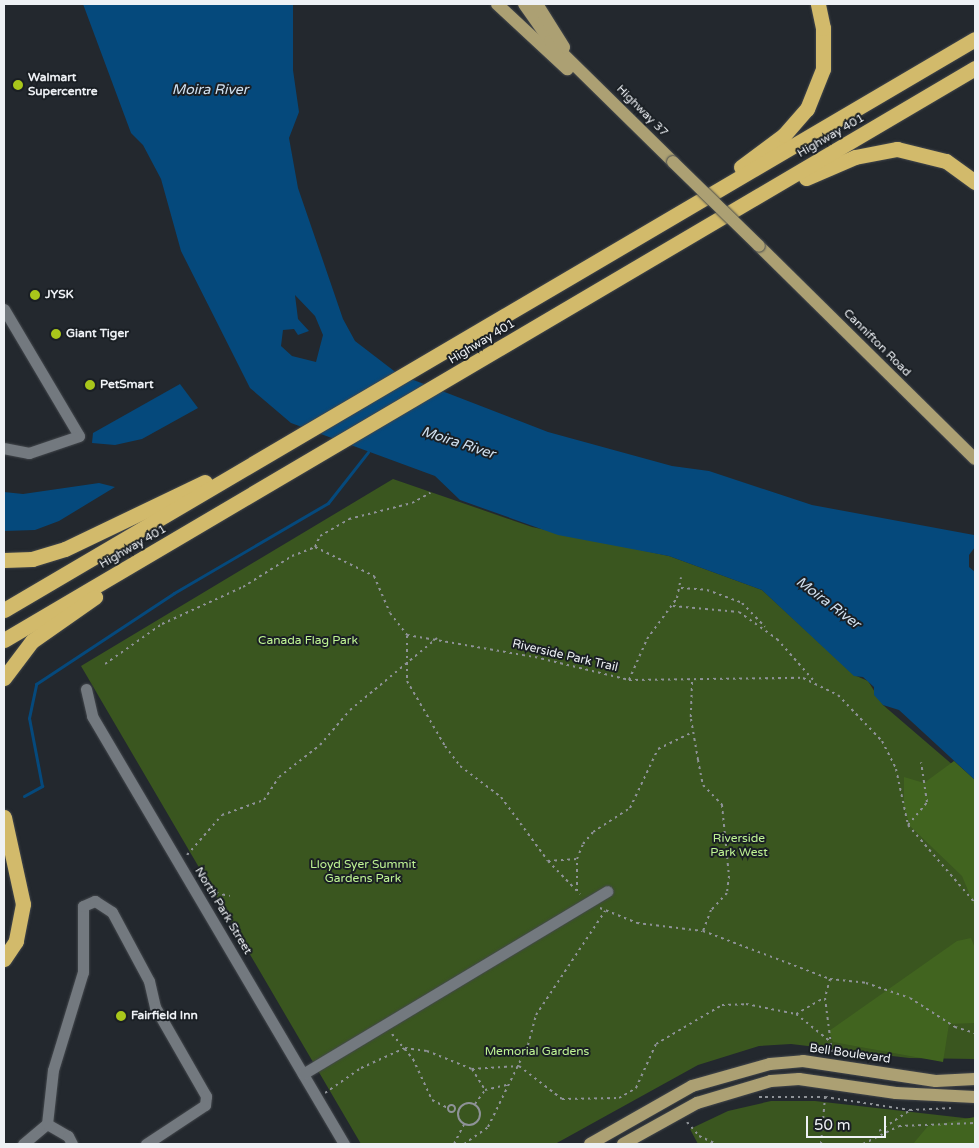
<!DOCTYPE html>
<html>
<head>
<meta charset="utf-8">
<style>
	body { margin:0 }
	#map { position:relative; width:979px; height:1148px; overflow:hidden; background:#23282e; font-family:"Varela Round",sans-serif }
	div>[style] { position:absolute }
	.green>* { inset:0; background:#3a561f }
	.forest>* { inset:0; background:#41641f }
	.water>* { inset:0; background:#05497c }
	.stream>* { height:3px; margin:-1.5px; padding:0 1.5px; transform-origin:1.5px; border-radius:1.5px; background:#05497c }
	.path>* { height:2px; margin-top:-1px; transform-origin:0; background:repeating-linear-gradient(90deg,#8e9297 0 2.5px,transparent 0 6.5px) }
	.path>.ring { margin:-1px; padding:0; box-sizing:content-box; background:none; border:2px solid #8e9297; border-radius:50% }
	.roads { filter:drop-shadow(0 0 1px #43474c) drop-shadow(0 0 1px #43474c) }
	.minor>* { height:11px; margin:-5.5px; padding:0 5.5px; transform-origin:5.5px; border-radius:5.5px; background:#73797f }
	.major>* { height:12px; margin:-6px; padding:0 6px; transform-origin:6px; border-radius:6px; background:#aca073 }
	.highway>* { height:15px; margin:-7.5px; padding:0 7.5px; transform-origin:7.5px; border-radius:7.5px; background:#d2ba6b }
	.bridges { filter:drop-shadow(0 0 1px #43474c) drop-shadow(0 0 1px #43474c) }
	.major-bridge>* { height:12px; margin:-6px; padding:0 6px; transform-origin:6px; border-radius:6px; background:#aca073 }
	.dots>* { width:14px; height:14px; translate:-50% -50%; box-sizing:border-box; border:2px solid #1a1f24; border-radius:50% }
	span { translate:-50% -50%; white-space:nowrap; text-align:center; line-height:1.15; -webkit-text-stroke:4px #1a1f24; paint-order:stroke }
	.poi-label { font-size:12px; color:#eef1f5; font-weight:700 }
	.left { translate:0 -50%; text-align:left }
	.street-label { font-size:12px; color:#eef1f5 }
	.park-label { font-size:12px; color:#bff494 }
	.water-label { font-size:14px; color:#d2e2f1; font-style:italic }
	.frame { position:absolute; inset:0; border:5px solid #eef1f5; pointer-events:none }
	.scale { position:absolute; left:806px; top:1116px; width:80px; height:22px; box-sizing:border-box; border:2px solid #eef1f5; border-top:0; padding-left:6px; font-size:15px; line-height:18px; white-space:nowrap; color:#eef1f5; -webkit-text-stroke:4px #1a1f24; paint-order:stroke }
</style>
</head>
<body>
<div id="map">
	<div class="green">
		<div style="clip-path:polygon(393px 479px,532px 527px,669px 556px,762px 590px,854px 675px,868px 681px,883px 705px,975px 784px,975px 1059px,909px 1058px,791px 1044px,759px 1046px,698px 1065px,555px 1144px,361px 1144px,81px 666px)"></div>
		<div style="clip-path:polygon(771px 1101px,815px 1101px,973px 1119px,975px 1144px,698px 1144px,690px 1129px,728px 1111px)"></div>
	</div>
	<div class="forest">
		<div style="clip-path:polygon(954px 761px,975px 780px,975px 907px,962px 876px,910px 826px,904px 807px,904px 777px,924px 783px)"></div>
		<div style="clip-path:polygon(971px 938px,975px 948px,975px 1023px,949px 1024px,943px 1062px,833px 1042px,829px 1031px,957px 941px)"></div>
		<div style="clip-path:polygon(975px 1117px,975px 1144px,913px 1144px,928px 1126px)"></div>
	</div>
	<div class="water">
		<div style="clip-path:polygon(evenodd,83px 4px,293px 4px,293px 70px,299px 112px,289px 138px,298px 188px,343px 319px,355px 341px,398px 374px,548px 432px,672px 466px,709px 471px,812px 505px,974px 535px,975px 547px,969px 555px,969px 567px,975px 572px,975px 780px,899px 710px,883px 705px,874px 695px,874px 687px,863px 677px,854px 676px,762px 590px,669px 556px,558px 535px,460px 500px,435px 476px,291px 423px,250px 388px,181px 251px,161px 179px,143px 145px,131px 133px,83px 4px,295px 295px,315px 316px,323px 335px,316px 362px,292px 356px,281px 346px,283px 330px,294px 329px,298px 335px,309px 331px,298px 319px,295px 295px)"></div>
		<div style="clip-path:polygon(180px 384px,198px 408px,142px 439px,115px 445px,92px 443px,93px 433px)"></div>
		<div style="clip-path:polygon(99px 483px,115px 487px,59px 521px,35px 530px,4px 531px,4px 492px,23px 494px)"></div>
	</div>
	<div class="stream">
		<div style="left:24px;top:796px;width:21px;rotate:-29deg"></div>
		<div style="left:42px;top:786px;width:69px;rotate:-100.8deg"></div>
		<div style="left:29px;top:718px;width:35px;rotate:-78deg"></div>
		<div style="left:36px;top:684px;width:165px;rotate:-33.4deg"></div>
		<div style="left:174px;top:593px;width:178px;rotate:-30.3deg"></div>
		<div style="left:328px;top:503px;width:65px;rotate:-51.9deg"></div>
	</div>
	<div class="path">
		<div style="left:315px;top:547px;width:12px;rotate:-66deg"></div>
		<div style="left:320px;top:536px;width:34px;rotate:-30deg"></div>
		<div style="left:349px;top:519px;width:65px;rotate:-14.3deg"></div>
		<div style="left:412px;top:503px;width:21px;rotate:-29deg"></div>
		<div style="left:681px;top:588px;width:26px;rotate:4deg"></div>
		<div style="left:707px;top:590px;width:37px;rotate:20deg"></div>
		<div style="left:742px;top:603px;width:33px;rotate:46deg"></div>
		<div style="left:673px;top:606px;width:66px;rotate:5.2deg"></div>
		<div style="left:739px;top:612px;width:47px;rotate:35.4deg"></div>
		<div style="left:777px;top:639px;width:56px;rotate:48.6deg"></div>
		<div style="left:407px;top:636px;width:45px;rotate:90deg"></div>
		<div style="left:407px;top:681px;width:75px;rotate:59.7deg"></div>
		<div style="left:445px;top:746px;width:25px;rotate:53deg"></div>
		<div style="left:460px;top:766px;width:51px;rotate:37.1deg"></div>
		<div style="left:501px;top:797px;width:79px;rotate:53.7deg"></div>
		<div style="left:548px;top:861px;width:46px;rotate:45.9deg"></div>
		<div style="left:105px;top:664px;width:70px;rotate:-35.1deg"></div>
		<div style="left:162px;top:624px;width:89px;rotate:-24.6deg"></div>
		<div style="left:243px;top:587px;width:58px;rotate:-32.3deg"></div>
		<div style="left:292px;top:556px;width:25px;rotate:-21deg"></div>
		<div style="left:315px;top:547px;width:66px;rotate:26.2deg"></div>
		<div style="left:374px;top:576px;width:40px;rotate:66.6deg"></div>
		<div style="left:390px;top:613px;width:28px;rotate:52deg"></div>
		<div style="left:407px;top:635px;width:130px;rotate:9.8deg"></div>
		<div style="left:535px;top:657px;width:97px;rotate:13.7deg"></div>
		<div style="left:629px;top:680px;width:174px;rotate:-0.7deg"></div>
		<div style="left:803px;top:678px;width:39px;rotate:26deg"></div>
		<div style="left:838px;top:695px;width:64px;rotate:46.3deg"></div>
		<div style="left:882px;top:741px;width:31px;rotate:63deg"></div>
		<div style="left:896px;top:769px;width:57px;rotate:77.9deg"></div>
		<div style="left:908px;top:825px;width:103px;rotate:49.3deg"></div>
		<div style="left:629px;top:680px;width:45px;rotate:-66.3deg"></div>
		<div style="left:647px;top:639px;width:51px;rotate:-53.8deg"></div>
		<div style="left:677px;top:598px;width:21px;rotate:-79deg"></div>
		<div style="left:692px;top:682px;width:37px;rotate:92deg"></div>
		<div style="left:691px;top:719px;width:42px;rotate:80.3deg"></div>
		<div style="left:698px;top:760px;width:25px;rotate:79deg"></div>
		<div style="left:703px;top:785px;width:28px;rotate:46deg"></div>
		<div style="left:722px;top:805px;width:71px;rotate:84.4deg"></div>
		<div style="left:729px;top:876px;width:17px;rotate:97deg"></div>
		<div style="left:727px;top:893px;width:23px;rotate:133deg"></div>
		<div style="left:711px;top:910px;width:22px;rotate:111deg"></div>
		<div style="left:908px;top:825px;width:30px;rotate:-50deg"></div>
		<div style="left:927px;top:802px;width:40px;rotate:-98.5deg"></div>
		<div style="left:187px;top:855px;width:53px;rotate:-48.8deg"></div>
		<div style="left:222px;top:815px;width:45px;rotate:-19.7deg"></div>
		<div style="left:264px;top:800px;width:27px;rotate:-57deg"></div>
		<div style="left:279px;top:777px;width:52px;rotate:-38deg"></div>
		<div style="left:320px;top:745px;width:46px;rotate:-49.4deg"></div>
		<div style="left:350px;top:710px;width:113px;rotate:-39.6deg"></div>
		<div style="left:548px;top:861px;width:29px;rotate:-4deg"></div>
		<div style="left:577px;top:891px;width:32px;rotate:-90deg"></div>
		<div style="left:577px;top:859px;width:16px;rotate:-68deg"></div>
		<div style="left:583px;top:844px;width:16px;rotate:-50deg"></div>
		<div style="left:593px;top:832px;width:44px;rotate:-33deg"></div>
		<div style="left:630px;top:808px;width:65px;rotate:-64.6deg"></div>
		<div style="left:658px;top:749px;width:39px;rotate:-26deg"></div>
		<div style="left:216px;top:893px;width:14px;rotate:12deg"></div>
		<div style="left:600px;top:908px;width:40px;rotate:22deg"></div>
		<div style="left:637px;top:923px;width:66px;rotate:6.9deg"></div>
		<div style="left:703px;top:931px;width:136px;rotate:20.7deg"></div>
		<div style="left:830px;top:979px;width:36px;rotate:6deg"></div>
		<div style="left:866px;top:983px;width:46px;rotate:18.8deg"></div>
		<div style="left:910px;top:998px;width:54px;rotate:32.8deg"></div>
		<div style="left:955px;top:1027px;width:21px;rotate:17deg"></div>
		<div style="left:830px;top:979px;width:20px;rotate:105deg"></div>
		<div style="left:825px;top:998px;width:55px;rotate:82.7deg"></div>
		<div style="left:796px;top:1014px;width:32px;rotate:-30deg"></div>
		<div style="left:392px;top:1034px;width:33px;rotate:50deg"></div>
		<div style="left:413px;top:1059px;width:45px;rotate:65.1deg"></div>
		<div style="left:432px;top:1100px;width:18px;rotate:27deg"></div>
		<div style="left:472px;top:1069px;width:25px;rotate:58deg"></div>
		<div style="left:325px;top:1093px;width:44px;rotate:-34.8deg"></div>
		<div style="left:361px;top:1068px;width:48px;rotate:-24.4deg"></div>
		<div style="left:405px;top:1048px;width:22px;rotate:8deg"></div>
		<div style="left:427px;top:1051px;width:48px;rotate:21.8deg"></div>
		<div style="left:472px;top:1069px;width:47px;rotate:-3.7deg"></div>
		<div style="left:519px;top:1066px;width:54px;rotate:37.5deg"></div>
		<div style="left:562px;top:1099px;width:57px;rotate:-1deg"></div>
		<div style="left:619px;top:1098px;width:20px;rotate:-30deg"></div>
		<div style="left:636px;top:1088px;width:48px;rotate:-65.6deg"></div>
		<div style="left:656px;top:1044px;width:77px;rotate:-30.6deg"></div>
		<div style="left:722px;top:1005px;width:24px;rotate:-2deg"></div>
		<div style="left:746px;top:1004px;width:51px;rotate:11.3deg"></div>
		<div style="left:796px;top:1014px;width:45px;rotate:38.7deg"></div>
		<div style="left:759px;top:1097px;width:66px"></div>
		<div style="left:825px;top:1097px;width:86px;rotate:8.7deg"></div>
		<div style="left:910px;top:1110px;width:43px;rotate:-2.7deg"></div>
		<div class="ring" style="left:458px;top:1103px;width:20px;height:20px"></div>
		<div style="left:475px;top:1104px;width:17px;rotate:-54deg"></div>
		<div style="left:485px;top:1090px;width:23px;rotate:-13deg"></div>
		<div class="ring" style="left:447.5px;top:1104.5px;width:5px;height:5px"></div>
		<div style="left:687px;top:1122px;width:18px;rotate:49deg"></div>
		<div style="left:699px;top:1136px;width:19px;rotate:25deg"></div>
		<div style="left:879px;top:1131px;width:37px;rotate:-34deg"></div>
		<div style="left:454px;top:1144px;width:22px;rotate:-63deg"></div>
		<div style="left:464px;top:1144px;width:29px;rotate:-35deg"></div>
		<div style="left:488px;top:1127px;width:91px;rotate:-64deg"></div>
		<div style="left:528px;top:1045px;width:31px;rotate:-75deg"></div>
		<div style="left:536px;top:1015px;width:125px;rotate:-56.4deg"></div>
		<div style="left:821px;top:1144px;width:47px;rotate:-85.1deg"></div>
		<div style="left:863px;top:1144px;width:40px;rotate:-26.6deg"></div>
		<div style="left:899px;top:1126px;width:76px;rotate:-2.3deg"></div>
	</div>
	<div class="roads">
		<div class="minor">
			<div style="left:4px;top:309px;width:147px;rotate:59.4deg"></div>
			<div style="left:79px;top:436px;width:53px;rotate:161.2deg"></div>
			<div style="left:29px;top:453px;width:25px;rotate:-169deg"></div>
			<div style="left:86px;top:689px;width:28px;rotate:77deg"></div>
			<div style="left:92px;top:716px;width:497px;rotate:59.5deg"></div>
			<div style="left:303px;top:1074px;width:355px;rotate:-31deg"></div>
			<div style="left:47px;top:1124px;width:24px;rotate:30deg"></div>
			<div style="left:68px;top:1136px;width:9px;rotate:63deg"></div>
			<div style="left:23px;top:1144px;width:31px;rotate:-40deg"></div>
			<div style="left:47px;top:1124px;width:54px;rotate:-83.7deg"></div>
			<div style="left:53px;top:1070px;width:102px;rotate:-73deg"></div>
			<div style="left:83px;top:972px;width:66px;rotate:-90deg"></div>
			<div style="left:83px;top:906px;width:13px;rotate:-23deg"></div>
			<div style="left:95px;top:901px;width:20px;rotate:33deg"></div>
			<div style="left:112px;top:912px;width:78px;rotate:61.8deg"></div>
			<div style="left:149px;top:981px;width:27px;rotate:77deg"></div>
			<div style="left:155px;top:1007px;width:103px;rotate:60.2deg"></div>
			<div style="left:206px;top:1096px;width:9px;rotate:96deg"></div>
			<div style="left:205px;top:1105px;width:71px;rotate:146.5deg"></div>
		</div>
		<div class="major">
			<div style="left:497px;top:4px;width:96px;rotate:42.9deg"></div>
			<div style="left:524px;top:4px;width:45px;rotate:54.9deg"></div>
			<div style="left:550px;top:41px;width:173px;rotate:44.5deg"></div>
			<div style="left:537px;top:4px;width:51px;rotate:57.9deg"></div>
			<div style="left:759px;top:246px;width:303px;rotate:44.6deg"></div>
			<div style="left:590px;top:1144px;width:117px;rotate:-29.6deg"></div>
			<div style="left:692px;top:1086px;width:81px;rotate:-15.8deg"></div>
			<div style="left:770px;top:1064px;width:33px;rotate:-5deg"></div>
			<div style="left:803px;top:1061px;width:134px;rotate:8.6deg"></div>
			<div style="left:936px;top:1081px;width:39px;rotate:-3deg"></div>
			<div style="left:623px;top:1144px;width:85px;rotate:-29deg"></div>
			<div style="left:697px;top:1103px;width:77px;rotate:-16.6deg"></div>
			<div style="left:771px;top:1081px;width:28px;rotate:-4deg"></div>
			<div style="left:799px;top:1079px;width:98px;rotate:8.2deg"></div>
			<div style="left:896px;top:1093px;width:79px;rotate:2.9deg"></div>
		</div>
		<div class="highway">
			<div style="left:741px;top:167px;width:54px;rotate:-36.7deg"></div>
			<div style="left:784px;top:135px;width:35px;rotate:-49deg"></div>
			<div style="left:807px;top:109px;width:43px;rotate:-68.2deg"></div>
			<div style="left:823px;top:69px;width:41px;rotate:-90deg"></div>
			<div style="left:823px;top:28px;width:25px;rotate:-102deg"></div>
			<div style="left:806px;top:178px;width:53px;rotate:-23.2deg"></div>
			<div style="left:855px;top:157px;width:43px;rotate:-10.8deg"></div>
			<div style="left:897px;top:149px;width:50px;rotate:13.8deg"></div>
			<div style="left:946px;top:161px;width:36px;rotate:36deg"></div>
			<div style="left:4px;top:560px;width:28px;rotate:-2deg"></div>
			<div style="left:32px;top:559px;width:34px;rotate:-17deg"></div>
			<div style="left:65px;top:549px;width:155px;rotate:-25.6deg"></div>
			<div style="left:4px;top:610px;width:1126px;rotate:-30.46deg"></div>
			<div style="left:4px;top:640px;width:1127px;rotate:-30.5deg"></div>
			<div style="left:4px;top:678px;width:46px;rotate:-52.9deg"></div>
			<div style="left:32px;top:641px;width:77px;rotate:-34.9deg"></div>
			<div style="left:4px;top:817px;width:89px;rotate:77.7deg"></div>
			<div style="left:23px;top:904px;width:38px;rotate:101deg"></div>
			<div style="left:16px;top:941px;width:22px;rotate:124deg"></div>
		</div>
	</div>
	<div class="bridges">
		<div class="major-bridge">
			<div style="left:673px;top:162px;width:120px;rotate:44.3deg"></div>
		</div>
	</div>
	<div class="dots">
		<div style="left:18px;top:85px;background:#a9c71b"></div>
		<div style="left:35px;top:295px;background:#a9c71b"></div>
		<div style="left:56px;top:334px;background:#a9c71b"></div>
		<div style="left:90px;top:385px;background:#a9c71b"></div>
		<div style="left:121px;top:1016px;background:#a9c71b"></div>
	</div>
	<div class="poi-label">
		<span class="left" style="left:28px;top:85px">Walmart<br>Supercentre</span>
		<span class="left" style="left:45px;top:295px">JYSK</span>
		<span class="left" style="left:66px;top:334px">Giant Tiger</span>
		<span class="left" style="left:100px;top:385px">PetSmart</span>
		<span class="left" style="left:131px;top:1016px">Fairfield Inn</span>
	</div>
	<div class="street-label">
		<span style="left:642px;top:111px;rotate:45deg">Highway 37</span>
		<span style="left:831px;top:136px;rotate:-30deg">Highway 401</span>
		<span style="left:482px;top:342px;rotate:-31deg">Highway 401</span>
		<span style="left:877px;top:343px;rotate:45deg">Cannifton Road</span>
		<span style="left:133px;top:547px;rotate:-30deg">Highway 401</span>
		<span style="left:565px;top:656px;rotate:13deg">Riverside Park Trail</span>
		<span style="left:223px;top:911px;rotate:59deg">North Park Street</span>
		<span style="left:850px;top:1054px;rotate:8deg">Bell Boulevard</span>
	</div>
	<div class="park-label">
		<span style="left:308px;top:641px">Canada Flag Park</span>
		<span style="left:739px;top:846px">Riverside<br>Park West</span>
		<span style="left:363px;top:872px">Lloyd Syer Summit<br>Gardens Park</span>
		<span style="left:537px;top:1052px">Memorial Gardens</span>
	</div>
	<div class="water-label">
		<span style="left:210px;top:90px">Moira River</span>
		<span style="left:458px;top:443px;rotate:18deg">Moira River</span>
		<span style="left:828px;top:603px;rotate:37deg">Moira River</span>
	</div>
	<div class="frame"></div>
	<div class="scale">50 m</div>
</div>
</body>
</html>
